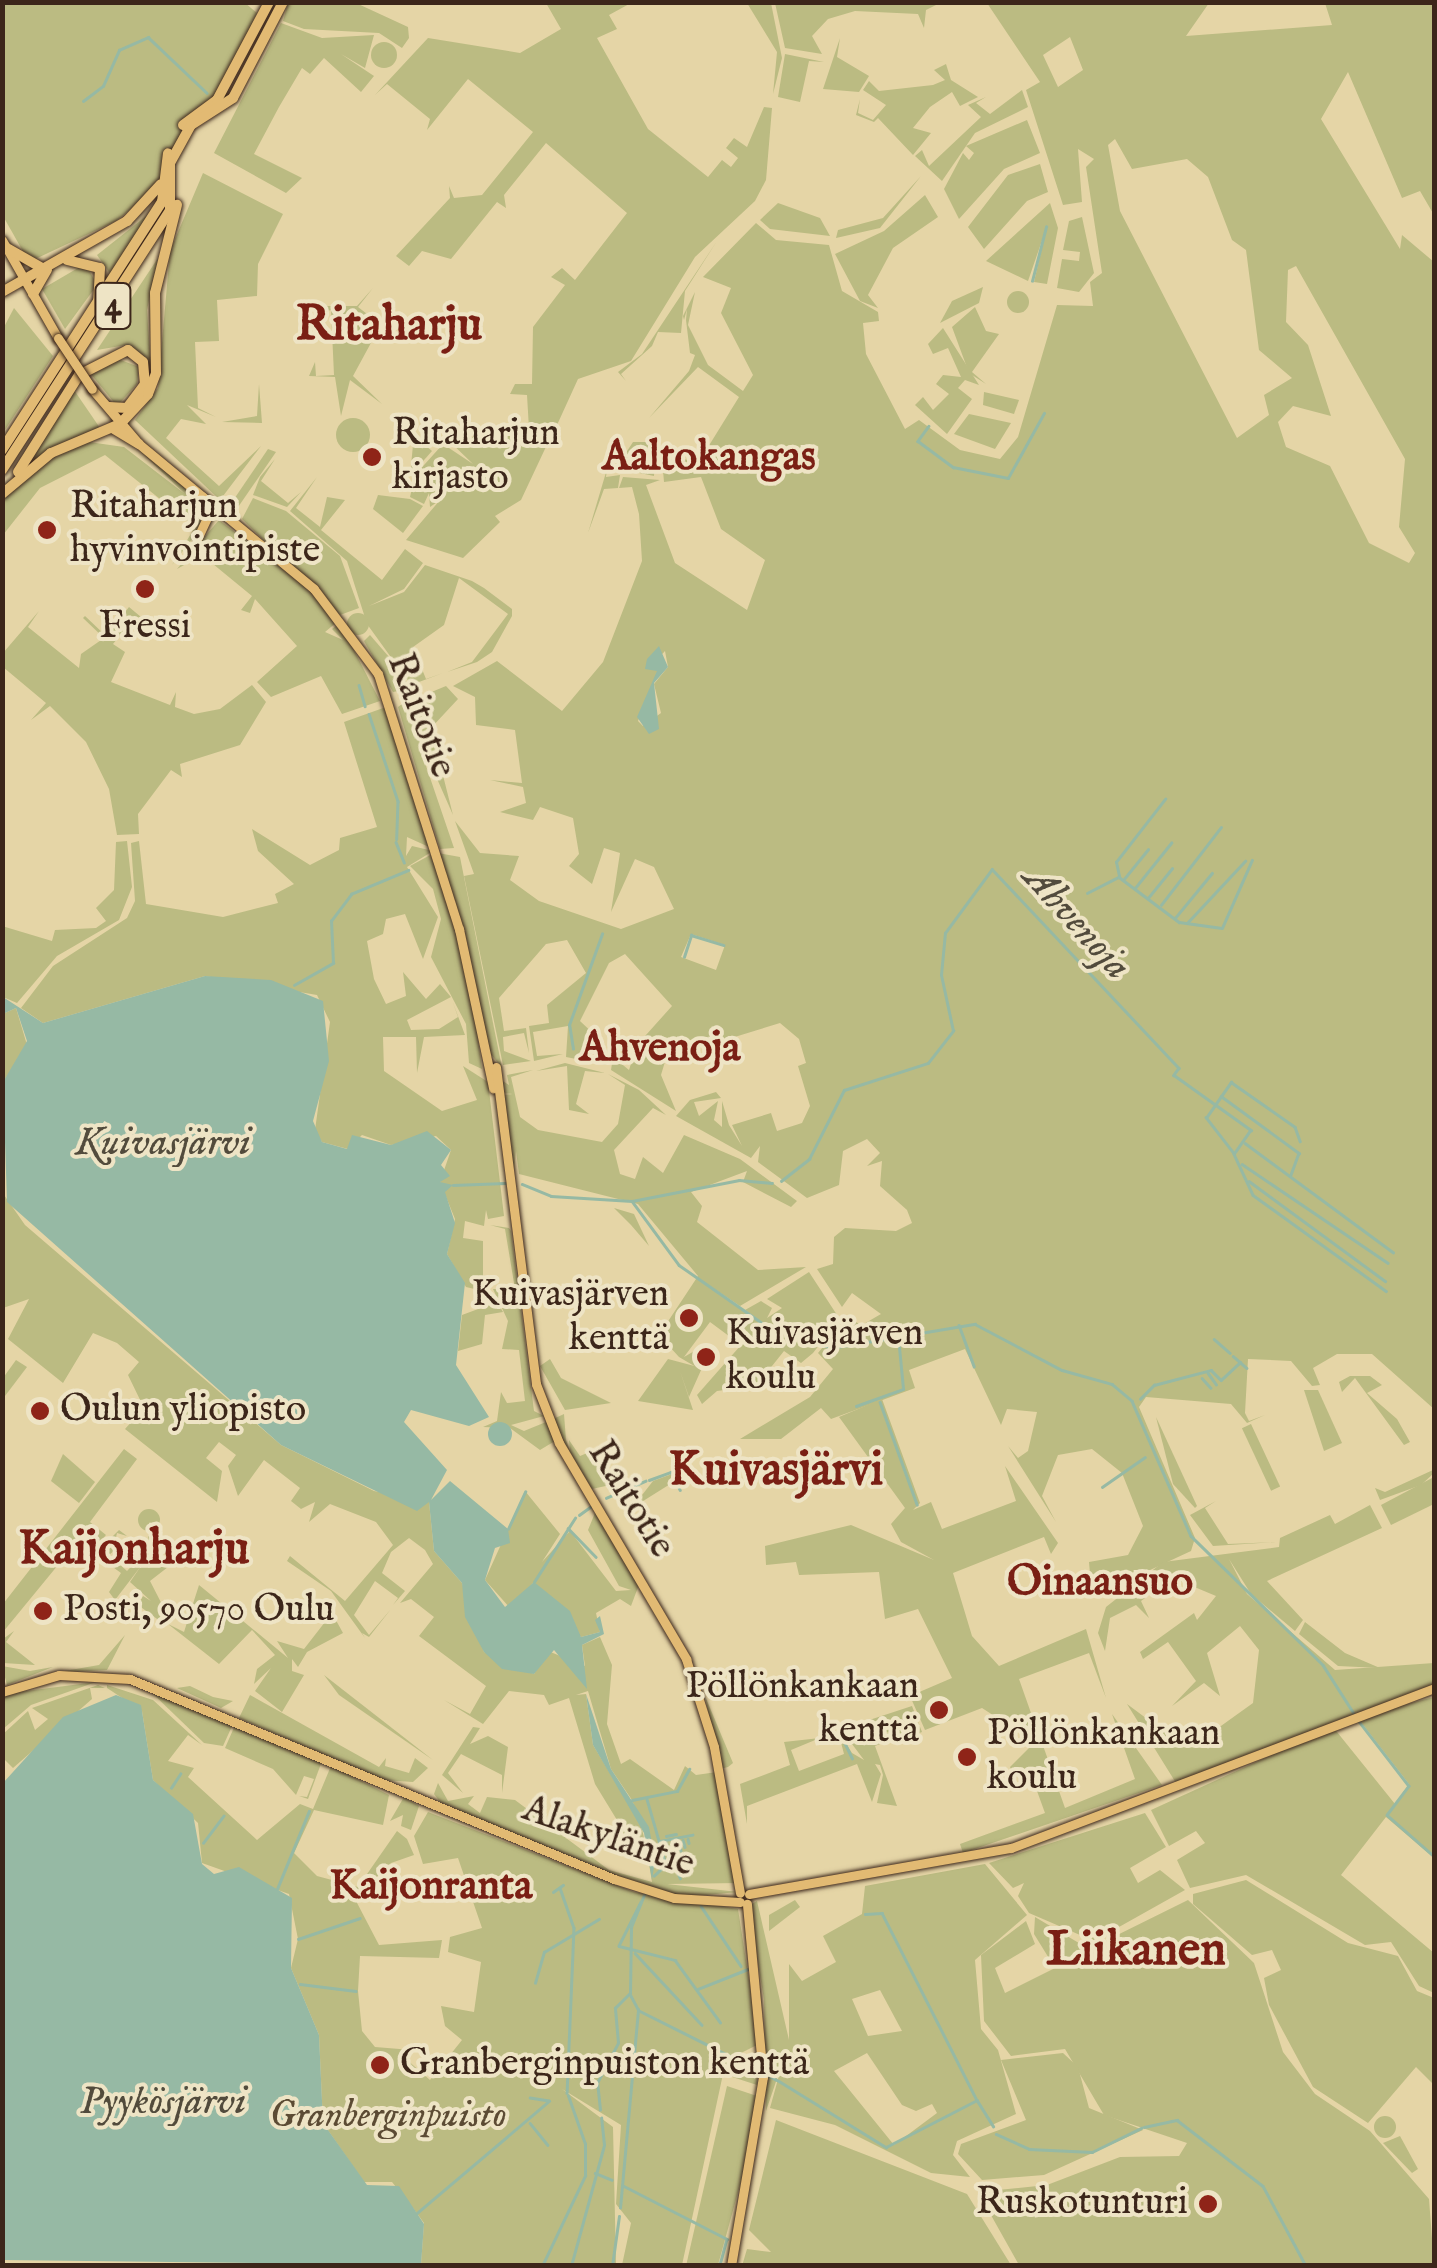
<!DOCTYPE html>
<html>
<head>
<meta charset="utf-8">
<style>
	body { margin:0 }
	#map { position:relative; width:1437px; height:2268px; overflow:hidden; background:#e5d5a6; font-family:"IM FELL English",serif }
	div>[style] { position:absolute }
	.green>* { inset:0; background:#bbbb82; transform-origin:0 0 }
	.round { border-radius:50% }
	.water>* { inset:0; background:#96b9a4 }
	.stream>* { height:2.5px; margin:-1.25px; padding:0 1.25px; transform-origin:1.25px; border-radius:1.25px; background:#96b9a4 }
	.roads { filter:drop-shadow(0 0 2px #3c261a) drop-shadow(0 0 2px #3c261a) }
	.major>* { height:9px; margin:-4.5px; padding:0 4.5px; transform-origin:4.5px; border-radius:4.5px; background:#e2ba73 }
	.highway>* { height:10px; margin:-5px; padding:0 5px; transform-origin:5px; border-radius:5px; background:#e2ba73 }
	.bridges { filter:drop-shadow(0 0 2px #3c261a) drop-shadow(0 0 2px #3c261a) }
	.major-bridge>* { height:9px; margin:-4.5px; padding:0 4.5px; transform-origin:4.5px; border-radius:4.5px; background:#e2ba73 }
	.dots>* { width:28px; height:28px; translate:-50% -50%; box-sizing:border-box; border:5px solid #eee4c5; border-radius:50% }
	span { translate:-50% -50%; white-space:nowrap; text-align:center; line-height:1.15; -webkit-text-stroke:8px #eee4c5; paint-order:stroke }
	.shield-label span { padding:2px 8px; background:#eee4c5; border:2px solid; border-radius:8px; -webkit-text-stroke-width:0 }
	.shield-label { font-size:35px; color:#3c261a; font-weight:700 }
	.poi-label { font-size:38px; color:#3c261a }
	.left { translate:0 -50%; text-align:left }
	.right { translate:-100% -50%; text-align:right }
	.street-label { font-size:38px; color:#3c261a }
	.park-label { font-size:38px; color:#5c4b34; font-style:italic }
	.water-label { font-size:40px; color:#524b3c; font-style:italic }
	.quarter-label { font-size:42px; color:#7a1f14; font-weight:700 }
	.district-label { font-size:48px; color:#7a1f14; font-weight:700 }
	.frame { position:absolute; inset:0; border:5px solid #3c261a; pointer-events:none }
</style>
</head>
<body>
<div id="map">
	<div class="green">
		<div style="clip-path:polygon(244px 2px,257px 13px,232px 67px,156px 189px,116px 221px,29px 262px,3px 216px,2px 3px)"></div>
		<div style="clip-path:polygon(288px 3px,356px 3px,408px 27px,409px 38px,402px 48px,379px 33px,304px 29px,283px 21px)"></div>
		<div style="clip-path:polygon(546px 3px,631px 3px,609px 15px,617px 29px,597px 38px,648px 129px,708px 177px,722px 160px,731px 167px,738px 158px,726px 148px,734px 138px,747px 147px,764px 107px,772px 108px,766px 180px,755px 201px,695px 257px,631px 361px,578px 379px,557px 425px,529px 429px,527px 395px,510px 394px,515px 384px,532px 384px,533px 327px,565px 285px,551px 277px,562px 268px,575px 280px,627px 213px,546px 143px,504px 195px,506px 208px,497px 202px,451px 259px,422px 251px,409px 266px,396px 256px,450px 198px,449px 186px,454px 198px,482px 195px,533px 132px,468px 79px,427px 130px,430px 119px,387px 84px,375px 95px,428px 38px,520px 53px,561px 29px)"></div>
		<div style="clip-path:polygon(747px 3px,771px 3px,782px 58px,773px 94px,777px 52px)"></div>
		<div style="clip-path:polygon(775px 3px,775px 2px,940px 3px,926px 10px,924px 28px,918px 14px,855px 11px,828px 19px,812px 36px,822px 54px,785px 48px)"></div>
		<div style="clip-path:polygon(evenodd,987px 3px,1209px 3px,1186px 36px,1332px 25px,1325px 3px,1434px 3px,1434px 215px,1420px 191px,1402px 198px,1348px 72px,1321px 119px,1400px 249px,1402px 235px,1434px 262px,1434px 1409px,1372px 1354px,1337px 1354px,1313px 1368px,1320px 1385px,1312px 1386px,1291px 1361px,1248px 1359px,1245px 1413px,1249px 1421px,1265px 1415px,1247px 1423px,1231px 1404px,1146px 1397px,1139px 1407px,1195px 1538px,1191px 1551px,1092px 1597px,1089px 1562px,1128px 1555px,1143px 1526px,1122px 1473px,1092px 1449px,1058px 1455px,1042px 1496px,1056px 1522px,1008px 1446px,1018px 1458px,1028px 1451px,1037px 1412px,1007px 1409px,1001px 1425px,965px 1349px,909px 1370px,915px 1388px,831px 1419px,821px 1408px,781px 1439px,740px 1439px,810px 1397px,833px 1369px,818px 1353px,847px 1318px,862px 1325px,881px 1314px,852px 1293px,842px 1307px,817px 1269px,833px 1264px,834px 1237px,845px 1228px,896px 1231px,912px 1223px,907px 1210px,880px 1186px,882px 1161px,867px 1166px,880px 1153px,867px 1139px,843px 1151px,839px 1185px,807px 1198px,758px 1162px,760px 1146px,751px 1158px,676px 1116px,690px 1100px,716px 1092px,721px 1098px,694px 1102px,699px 1116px,718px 1101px,714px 1120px,722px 1127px,722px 1101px,729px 1125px,742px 1146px,732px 1125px,771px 1113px,777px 1131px,802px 1123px,810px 1106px,798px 1066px,806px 1063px,799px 1039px,780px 1023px,702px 1047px,699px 1038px,670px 1045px,661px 1075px,676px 1111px,611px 1070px,613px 1057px,629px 1070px,637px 1045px,672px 1006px,625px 954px,609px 963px,580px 1021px,597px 1037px,591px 1057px,607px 1065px,566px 1057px,568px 1026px,533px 1032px,537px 1056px,563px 1054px,534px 1061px,529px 1026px,549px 1023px,547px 1005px,586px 973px,567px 940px,546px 944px,499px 998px,504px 1031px,526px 1028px,529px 1053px,524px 1033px,503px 1037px,504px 1051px,531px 1061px,503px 1065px,464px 876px,474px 874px,455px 821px,480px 853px,519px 856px,510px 880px,539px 901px,621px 929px,674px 909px,654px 867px,635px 859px,611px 912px,620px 853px,604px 848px,592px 884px,569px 866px,579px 854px,573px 818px,540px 807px,533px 820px,500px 812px,526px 803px,523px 787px,490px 780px,522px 783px,515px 730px,476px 725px,475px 697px,453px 686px,497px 661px,562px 711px,603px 662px,642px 561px,639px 514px,632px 487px,619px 488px,623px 477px,660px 480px,646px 485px,675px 563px,747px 610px,765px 560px,721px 529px,701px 477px,664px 482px,662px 459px,700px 460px,739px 397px,698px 367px,649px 418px,689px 371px,695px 355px,690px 353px,686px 320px,687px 309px,684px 320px,687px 332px,683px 316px,695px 292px,688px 325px,708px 365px,743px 391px,753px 375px,721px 313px,731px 288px,703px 277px,756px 223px,776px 240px,829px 245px,842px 291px,878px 312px,879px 321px,863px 323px,866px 354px,905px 429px,919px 420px,960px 450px,1000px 459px,1018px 437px,1057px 305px,1093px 306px,1090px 282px,1102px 273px,1086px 167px,1094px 159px,1078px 149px,1082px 202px,1063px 205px,1026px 90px,1040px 82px,987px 3px,1070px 37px,1083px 70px,1058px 87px,1043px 55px,1070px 37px,987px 3px,1115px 139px,1132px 169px,1187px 159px,1208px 177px,1232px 240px,1246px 250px,1259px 350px,1292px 378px,1264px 395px,1269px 415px,1237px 438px,1120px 211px,1108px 145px,1115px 139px,987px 3px,1296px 266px,1405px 459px,1399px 527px,1415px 553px,1409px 563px,1369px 543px,1330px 466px,1286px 447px,1278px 422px,1293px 406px,1331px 416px,1308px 345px,1286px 322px,1288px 270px,1296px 266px,987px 3px,665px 651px,668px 667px,654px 684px,661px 713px,643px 726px,638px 721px,658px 671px,651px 666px,665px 651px,987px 3px,691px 934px,725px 945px,716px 970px,681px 957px,691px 934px)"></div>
		<div style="clip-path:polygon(281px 23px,322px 38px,374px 35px,365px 68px,341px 54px,374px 76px,361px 92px,324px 58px,310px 74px,302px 68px,279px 107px,254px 154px,302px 178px,286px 193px,214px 153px)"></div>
		<div style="clip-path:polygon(840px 38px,837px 57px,869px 76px,859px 92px,823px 89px)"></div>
		<div class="round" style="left:371px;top:42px;width:26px;height:26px"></div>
		<div style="clip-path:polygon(785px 54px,824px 62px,809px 61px,800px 102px,778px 97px)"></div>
		<div style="clip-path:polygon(946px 64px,951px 80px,978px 97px,960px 106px,952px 92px,930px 107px,913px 128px,931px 133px,913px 155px,878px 118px,874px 122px,856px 115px,860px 99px,858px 113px,873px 120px,886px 105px,863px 90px,869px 81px,879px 91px,933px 85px,945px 80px,934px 70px)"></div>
		<div style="clip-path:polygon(1022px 90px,1028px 107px,975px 133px,942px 181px,915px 156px,922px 150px,929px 166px,981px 117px,968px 105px,986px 97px,976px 103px,990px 114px)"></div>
		<div style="clip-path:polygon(1027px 120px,1040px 153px,1004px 169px,959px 219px,944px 189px,963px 153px,969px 160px,974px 153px,966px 146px)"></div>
		<div style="clip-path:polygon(1040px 164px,1048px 192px,1027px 201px,984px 249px,968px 227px,1008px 175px)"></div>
		<div style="clip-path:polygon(203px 173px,283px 214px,258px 264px,257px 296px,217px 300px,219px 341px,195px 342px,198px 408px,216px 417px,187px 405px,206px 424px,181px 419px,166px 438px,219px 486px,261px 446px,220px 500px,135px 420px,158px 388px,170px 251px)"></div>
		<div style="clip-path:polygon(921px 176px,880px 228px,836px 238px,838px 230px,883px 218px)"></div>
		<div style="clip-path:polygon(925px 195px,938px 217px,893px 248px,868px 295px,878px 308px,860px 301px,835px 254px,884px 231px)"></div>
		<div style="clip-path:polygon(778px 203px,820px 218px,830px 236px,770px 229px,760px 220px)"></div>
		<div style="clip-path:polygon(1050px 203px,1058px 228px,1047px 284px,1034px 282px,1047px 226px,1028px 281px,986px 261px)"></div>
		<div style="clip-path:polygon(150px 213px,111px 275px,97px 255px)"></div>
		<div style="clip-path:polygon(1082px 217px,1094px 273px,1079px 292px,1057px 288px,1062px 259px,1079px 261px,1080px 252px,1063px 250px,1069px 221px)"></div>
		<div style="clip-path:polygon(717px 241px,685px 291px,681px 333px,658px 332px,652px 346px,621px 374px,626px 381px,618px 372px,642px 354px)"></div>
		<div style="clip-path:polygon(158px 258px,147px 310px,151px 367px,126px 345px,97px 350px)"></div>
		<div style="clip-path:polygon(78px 268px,88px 268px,97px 285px,65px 329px,42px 289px)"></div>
		<div style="clip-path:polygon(983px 287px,979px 303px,940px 323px,952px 301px)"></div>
		<div style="clip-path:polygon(373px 288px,358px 307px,371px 317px,372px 339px,382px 340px,372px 341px,353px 376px,382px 404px,350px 380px,341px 416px,335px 377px,309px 376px,315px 362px,316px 376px,334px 375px,331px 310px,312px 315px,329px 307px,310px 306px,357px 306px)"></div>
		<div class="round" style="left:1007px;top:291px;width:22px;height:22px"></div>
		<div style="clip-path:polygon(975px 307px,986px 331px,999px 334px,972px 372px,986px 384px,969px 373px,952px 327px)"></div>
		<div style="clip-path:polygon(14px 308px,53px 356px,3px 433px,3px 329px)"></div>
		<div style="clip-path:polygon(943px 328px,979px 385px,965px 380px,958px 388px,972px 399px,947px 434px,915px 405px,923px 397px,933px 410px,949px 394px,936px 384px,943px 375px,961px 377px,948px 348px,933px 354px,928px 344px)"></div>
		<div style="clip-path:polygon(113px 357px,139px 367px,137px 384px,117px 406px,90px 373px)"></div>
		<div style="clip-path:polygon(259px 384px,262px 423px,222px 422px,257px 416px)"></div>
		<div style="clip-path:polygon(74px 390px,100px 428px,31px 461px)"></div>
		<div style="clip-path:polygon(984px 392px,1019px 400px,1014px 414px,983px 405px)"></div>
		<div style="clip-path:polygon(969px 414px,1011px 423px,995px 449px,954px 434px)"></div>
		<div class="round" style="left:336px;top:418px;width:34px;height:34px"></div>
		<div style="clip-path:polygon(121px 433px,202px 501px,202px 526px,172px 565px,195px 527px,105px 455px,40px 488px,3px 535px,3px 497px,34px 466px,89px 442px,124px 447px,185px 494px)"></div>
		<div style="clip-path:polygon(552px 434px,521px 500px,495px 516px,500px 522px,463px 558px,406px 540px,440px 500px,430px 507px,429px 493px,424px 504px,410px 497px,415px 475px,443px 444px,473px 464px,446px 438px)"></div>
		<div style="clip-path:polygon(419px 440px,432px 451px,410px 476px,413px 445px)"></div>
		<div style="clip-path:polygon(633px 442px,649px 442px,648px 452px,638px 450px,655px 459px,654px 476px,616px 468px)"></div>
		<div style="clip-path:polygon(268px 449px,276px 452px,234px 513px,230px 505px)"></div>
		<div style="clip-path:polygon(275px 459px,261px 481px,288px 503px,301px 492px,287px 507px,253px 495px,260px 477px)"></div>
		<div style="clip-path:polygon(607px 469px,606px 477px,620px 475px,618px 488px,604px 489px,588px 533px)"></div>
		<div style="clip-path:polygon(317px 477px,296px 508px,320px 527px,327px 497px,345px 500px,321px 530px,382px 580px,405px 549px,423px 563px,404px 589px,369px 606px,404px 592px,425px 565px,472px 581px,484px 588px,512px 609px,512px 616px,492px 652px,477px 662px,447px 672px,472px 662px,508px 614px,459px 578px,444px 625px,413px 647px,426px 679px,443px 673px,411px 685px,367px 624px,347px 561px,290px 511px)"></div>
		<div style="clip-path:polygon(378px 495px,410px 499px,423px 506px,403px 533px,373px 509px)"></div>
		<div style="clip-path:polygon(253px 498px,286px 511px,340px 556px,359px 608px,340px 615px,242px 519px)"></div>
		<div style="clip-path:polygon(219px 520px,313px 591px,337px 622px,325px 632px,343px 640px,332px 629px,340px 623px,380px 701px,342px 714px,321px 676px,271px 697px,257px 682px,297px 646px,255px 599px,250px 613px,241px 610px,252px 596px,202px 555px,177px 569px)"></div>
		<div style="clip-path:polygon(129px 607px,153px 627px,135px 617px,113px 644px,125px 652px,111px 682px,170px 705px,176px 692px,175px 707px,194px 714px,220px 709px,252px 685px,266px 702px,240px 745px,180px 764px,182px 777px,171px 770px,138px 814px,139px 834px,117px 835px,109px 789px,86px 742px,50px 706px,31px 720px,46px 703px,3px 667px,3px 653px,39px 611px,28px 627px,79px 668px,81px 654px,104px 638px,83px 618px,85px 616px,106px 636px)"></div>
		<div class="round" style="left:347px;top:613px;width:22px;height:22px"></div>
		<div style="clip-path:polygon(370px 635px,402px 672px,410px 689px,393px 692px,364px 641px)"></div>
		<div style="clip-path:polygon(446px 686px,458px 699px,431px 728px,453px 815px,423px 747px,417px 698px)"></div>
		<div style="clip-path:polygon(413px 696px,423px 757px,454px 848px,440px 849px,398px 707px)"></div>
		<div style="clip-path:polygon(386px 707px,429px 847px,407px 837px,406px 856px,412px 846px,433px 851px,407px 867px,438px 917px,423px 959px,405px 914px,386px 919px,383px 934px,367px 941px,374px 979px,386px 1004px,406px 996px,403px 972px,426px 999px,440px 984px,451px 997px,407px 1020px,411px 1030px,439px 1029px,458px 1017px,452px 1000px,465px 1035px,424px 1037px,417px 1073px,416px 1037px,383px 1037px,384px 1071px,442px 1111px,477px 1100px,463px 1066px,488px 1082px,504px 1216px,488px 1219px,486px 1210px,484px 1226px,465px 1221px,463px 1238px,483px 1241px,483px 1291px,466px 1287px,447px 1254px,455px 1219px,440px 1182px,451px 1150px,436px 1136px,391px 1145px,362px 1135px,348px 1149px,322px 1142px,315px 1130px,330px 1022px,317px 995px,205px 976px,43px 1023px,21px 1008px,53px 966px,127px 918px,135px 901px,131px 843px,139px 841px,146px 904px,223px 917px,278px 903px,275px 894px,294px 884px,258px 851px,252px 829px,310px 865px,339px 850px,340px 838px,377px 827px,344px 722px)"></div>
		<div style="clip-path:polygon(127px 841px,132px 887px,119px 920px,57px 956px,17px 1003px,3px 997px,2px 926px,52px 941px,55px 930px,96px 928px,106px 921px,96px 908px,114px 890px,116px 842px)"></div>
		<div style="clip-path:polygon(434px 853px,471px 986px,482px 1069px,469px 1063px,466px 1024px,431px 957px,441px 919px,433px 889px,410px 866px)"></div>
		<div style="clip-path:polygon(438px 853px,460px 857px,502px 1068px,490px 1053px)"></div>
		<div style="clip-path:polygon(16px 1008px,27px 1045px,3px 1082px,3px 1014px)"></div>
		<div style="clip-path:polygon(565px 1063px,605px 1073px,585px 1071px,576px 1104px,589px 1114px,569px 1110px,567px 1066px,536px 1071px)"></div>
		<div style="clip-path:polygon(533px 1070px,511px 1077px,520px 1117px,538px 1130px,602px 1142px,618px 1124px,625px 1085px,608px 1074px,639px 1090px,666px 1115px,653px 1108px,614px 1150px,620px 1174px,635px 1179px,643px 1157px,663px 1173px,684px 1135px,740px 1159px,797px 1201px,791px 1207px,743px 1182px,747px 1171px,691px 1192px,702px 1206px,697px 1222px,758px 1270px,806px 1267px,740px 1306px,698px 1278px,764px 1326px,820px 1344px,813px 1353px,801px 1363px,784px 1351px,756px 1386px,717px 1391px,702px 1404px,697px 1395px,741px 1345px,710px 1322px,684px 1357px,703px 1346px,696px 1367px,679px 1357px,659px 1335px,698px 1276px,638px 1204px,519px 1174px,516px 1151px,513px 1181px,500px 1095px,513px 1094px,500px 1093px,498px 1078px,509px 1085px,507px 1075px)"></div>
		<div style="clip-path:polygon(evenodd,2px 1192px,25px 1225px,281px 1445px,374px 1491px,429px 1502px,434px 1551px,462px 1583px,484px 1652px,534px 1674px,548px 1651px,585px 1666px,582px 1645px,600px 1637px,612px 1665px,607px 1724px,621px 1764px,630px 1759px,674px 1790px,685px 1766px,696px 1775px,717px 1772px,740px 1883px,667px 1884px,738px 1892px,685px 1897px,614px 1877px,440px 1802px,434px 1794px,438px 1783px,448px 1801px,474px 1796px,468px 1804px,480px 1813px,487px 1797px,515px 1800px,609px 1870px,652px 1882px,648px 1858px,620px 1830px,602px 1840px,620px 1825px,595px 1784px,569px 1698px,549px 1705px,544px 1695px,509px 1691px,483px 1724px,444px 1700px,470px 1714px,486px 1686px,419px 1636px,434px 1617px,411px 1599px,400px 1603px,433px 1564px,425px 1550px,409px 1538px,391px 1552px,382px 1573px,405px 1591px,393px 1605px,398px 1598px,375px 1581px,354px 1615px,369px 1635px,391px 1609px,369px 1637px,362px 1633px,365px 1638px,331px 1591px,287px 1561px,290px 1556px,345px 1601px,393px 1545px,376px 1522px,330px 1504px,309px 1522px,315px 1502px,301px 1509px,291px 1501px,300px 1488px,264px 1460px,238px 1496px,228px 1466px,236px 1455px,219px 1442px,206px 1458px,222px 1471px,217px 1502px,125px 1429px,144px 1408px,128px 1375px,139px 1362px,117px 1343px,93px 1333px,63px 1383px,8px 1339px,29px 1299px,3px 1308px,2px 1192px,588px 1691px,611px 1769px,632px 1800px,655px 1860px,652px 1871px,641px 1825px,593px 1745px,586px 1694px,576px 1695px,588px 1691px)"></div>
		<div style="clip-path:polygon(614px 1208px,634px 1214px,649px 1246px,631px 1225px)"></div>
		<div style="clip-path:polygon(490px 1225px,509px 1228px,511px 1231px,534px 1411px,544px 1416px,511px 1425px,524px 1431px,546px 1422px,555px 1441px,540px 1450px,510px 1428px,483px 1427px,497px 1421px,501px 1392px,507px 1403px,525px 1401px,519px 1350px,502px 1349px,508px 1321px,493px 1289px,515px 1289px,505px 1229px)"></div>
		<div style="clip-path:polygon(809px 1272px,839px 1318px,823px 1339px,765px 1324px,745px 1310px,761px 1301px,772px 1308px,767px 1318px,782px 1308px,767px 1299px)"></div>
		<div style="clip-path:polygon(497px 1302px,503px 1312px,485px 1315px,482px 1344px,458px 1351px,462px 1315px)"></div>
		<div style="clip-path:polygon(550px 1359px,561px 1378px,611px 1403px,565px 1410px,540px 1366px)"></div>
		<div style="clip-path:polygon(668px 1359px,702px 1368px,689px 1397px,680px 1371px,693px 1410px,638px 1401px)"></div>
		<div style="clip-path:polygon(16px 1360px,27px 1367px,5px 1396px,3px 1378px)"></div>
		<div style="clip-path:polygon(1350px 1376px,1370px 1376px,1382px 1385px,1367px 1393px,1397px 1419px,1410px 1442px,1404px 1445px,1355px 1378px,1342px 1392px,1339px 1382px)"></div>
		<div style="clip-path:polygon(1304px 1390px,1318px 1390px,1342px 1443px,1324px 1451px)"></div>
		<div style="clip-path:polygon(882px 1399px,920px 1503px,913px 1510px,931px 1502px,942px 1529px,1016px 1501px,1005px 1466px,1058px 1543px,1051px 1554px,1044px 1537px,953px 1573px,972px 1636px,999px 1666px,1086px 1629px,1106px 1698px,1089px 1653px,1019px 1679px,1037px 1730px,1027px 1737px,982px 1708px,925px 1730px,910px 1696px,952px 1678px,918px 1609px,885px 1619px,879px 1572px,799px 1575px,796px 1562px,766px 1565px,765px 1546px,851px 1525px,934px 1560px,901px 1542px,891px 1524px,905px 1508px,839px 1417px)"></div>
		<div style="clip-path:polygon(564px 1414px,566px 1440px,570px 1451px,569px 1440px,580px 1456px,592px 1451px,619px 1483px,592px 1489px,551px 1420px)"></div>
		<div style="clip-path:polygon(1156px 1417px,1197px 1506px,1195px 1508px,1173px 1484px)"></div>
		<div style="left:1251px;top:1424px;width:69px;height:10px;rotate:65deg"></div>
		<div style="clip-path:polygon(124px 1449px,137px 1459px,90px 1522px,106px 1535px,86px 1558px,58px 1565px,3px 1632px,3px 1604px)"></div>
		<div style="clip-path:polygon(63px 1454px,95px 1482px,79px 1503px,51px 1481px)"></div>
		<div style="clip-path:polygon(1434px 1460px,1434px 1473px,1421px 1485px,1380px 1500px,1375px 1488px,1385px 1492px,1433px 1470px)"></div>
		<div style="clip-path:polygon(672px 1474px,675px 1481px,632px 1508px,653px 1481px)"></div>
		<div style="clip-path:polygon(1434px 1477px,1434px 1504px,1391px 1525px,1381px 1505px)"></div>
		<div style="clip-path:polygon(525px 1491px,560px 1534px,542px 1562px,570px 1531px,616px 1591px,631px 1590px,619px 1586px,588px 1530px,595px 1513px,640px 1582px,631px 1606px,620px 1599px,596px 1613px,600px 1632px,581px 1637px,534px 1582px,510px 1608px,485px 1580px)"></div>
		<div style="clip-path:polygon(1216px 1501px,1205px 1508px,1228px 1544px,1276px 1542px,1213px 1546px,1190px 1515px)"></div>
		<div style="clip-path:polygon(1370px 1505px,1382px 1528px,1267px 1581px,1303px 1620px,1295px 1631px,1251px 1594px,1229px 1559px,1247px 1594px,1335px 1670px,1434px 1663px,1434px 1686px,1176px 1783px,1127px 1704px,1162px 1730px,1200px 1741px,1253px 1703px,1259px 1650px,1240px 1626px,1207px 1653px,1220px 1696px,1204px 1683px,1172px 1706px,1196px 1681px,1168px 1642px,1143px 1659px,1140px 1652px,1194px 1613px,1197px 1620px,1216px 1596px,1173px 1578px,1141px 1601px,1149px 1618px,1136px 1605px,1110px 1618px,1105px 1651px,1098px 1633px,1106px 1607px,1163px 1562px,1279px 1547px,1280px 1538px,1330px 1515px,1335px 1524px)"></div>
		<div class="round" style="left:138px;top:1509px;width:22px;height:22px"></div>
		<div style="clip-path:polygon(119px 1530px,127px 1536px,117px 1533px,114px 1546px,129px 1537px,137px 1548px,128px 1559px,122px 1544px,109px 1555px,127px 1571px,150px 1547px,148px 1536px,157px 1543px,150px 1554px,168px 1567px,150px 1581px,169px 1618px,164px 1624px,138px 1605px,143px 1596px,151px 1601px,130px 1582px,141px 1566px,115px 1600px,109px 1592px,121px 1573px,95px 1554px)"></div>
		<div style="clip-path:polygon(199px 1585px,288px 1658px,277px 1641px,304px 1649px,332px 1613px,343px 1633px,307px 1652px,298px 1667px,292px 1659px,292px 1671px,304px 1675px,282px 1712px,255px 1691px,271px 1668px,254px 1684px,257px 1669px,275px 1655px,252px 1630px,219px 1664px,168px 1624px,184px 1632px)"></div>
		<div style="clip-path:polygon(1305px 1622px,1345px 1653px,1380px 1668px,1338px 1666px,1299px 1634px)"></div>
		<div style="clip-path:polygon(14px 1631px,6px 1642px,35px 1665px,3px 1663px,3px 1639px)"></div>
		<div style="clip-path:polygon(125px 1635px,107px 1670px,53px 1673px,99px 1665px)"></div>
		<div style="clip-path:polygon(2px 1666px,30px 1671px,53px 1667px,7px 1685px)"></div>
		<div style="clip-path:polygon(324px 1675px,433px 1760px,339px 1695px)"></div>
		<div style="clip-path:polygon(96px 1682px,31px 1705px,3px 1729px,3px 1694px)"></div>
		<div style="clip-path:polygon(98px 1685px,105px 1688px,90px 1688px,92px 1699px,13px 1768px,3px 1758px,2px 1735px,28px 1711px,35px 1730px,48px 1719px,32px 1708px)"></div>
		<div style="clip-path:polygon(190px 1686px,213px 1697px,233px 1701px,221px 1708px,177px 1688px)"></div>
		<div style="clip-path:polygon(107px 1688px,107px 1685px,153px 1700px,202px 1745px,188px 1735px,168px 1761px,194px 1768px,188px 1777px,257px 1840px,300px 1804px,313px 1809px,331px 1766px,389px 1795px,383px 1825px,314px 1810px,294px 1853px,317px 1876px,358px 1887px,397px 1831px,407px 1839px,414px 1855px,391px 1863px,355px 1899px,379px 1945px,442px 1940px,439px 1958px,360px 1956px,358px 1991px,362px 2031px,375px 2047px,412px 2050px,406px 2059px,430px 2080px,462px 2040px,445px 2026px,441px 2006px,474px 2012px,481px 1962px,448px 1952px,450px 1937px,482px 1928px,458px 1858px,423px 1864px,414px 1836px,428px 1812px,634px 1892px,738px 1909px,759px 2044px,727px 2060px,743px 2069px,759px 2048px,757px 2085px,723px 2074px,682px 2265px,622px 2265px,631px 2223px,616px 2204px,621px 2125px,562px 2089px,613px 2127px,616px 2265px,421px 2265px,424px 2223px,413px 2208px,392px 2182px,364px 2182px,323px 2123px,319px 2035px,291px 1968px,298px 1939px,289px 1894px,202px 1863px,198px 1823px,153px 1780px,142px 1711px)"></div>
		<div style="clip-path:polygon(150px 1691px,233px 1724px,223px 1746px,204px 1743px)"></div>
		<div style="clip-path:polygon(250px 1695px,379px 1767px,386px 1758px,385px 1766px,409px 1773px,415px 1758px,428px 1768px,413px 1782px,383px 1780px,239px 1718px)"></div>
		<div style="clip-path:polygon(705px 1696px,733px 1763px,728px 1767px,720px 1769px)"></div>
		<div style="clip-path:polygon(1434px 1697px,1434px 1858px,1386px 1817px,1341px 1875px,1434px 1953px,1434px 1993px,1419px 1986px,1391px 1942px,1365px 1945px,1246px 1875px,1190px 1888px,1177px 1860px,1205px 1843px,1196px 1831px,1169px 1846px,1151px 1810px,1333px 1727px,1395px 1804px,1409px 1784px,1357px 1717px)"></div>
		<div style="clip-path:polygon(912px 1706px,922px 1732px,914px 1735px,845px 1728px)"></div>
		<div style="clip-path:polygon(1112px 1714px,1162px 1785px,963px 1853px,960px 1844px,1045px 1813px,1029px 1769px,1013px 1774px,1010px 1767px,1040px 1737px,1065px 1808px,1135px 1779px)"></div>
		<div style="clip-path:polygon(236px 1723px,322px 1761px,308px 1799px,299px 1796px,307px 1797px,314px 1779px,304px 1776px,296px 1795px,273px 1769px,225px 1748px)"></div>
		<div style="clip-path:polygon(473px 1727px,480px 1728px,470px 1744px,488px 1736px,508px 1747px,502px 1793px,502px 1775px,461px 1754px,448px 1773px,463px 1793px,442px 1775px)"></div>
		<div style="clip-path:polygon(838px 1731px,852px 1753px,864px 1760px,843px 1732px,868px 1733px,870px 1744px,871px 1733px,906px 1734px,875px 1746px,897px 1806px,877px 1803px,883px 1775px,880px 1765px,875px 1764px,881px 1774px,872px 1802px,857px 1764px,747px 1806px,747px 1824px,740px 1784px,790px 1765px,784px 1742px,820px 1738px,791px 1750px,799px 1771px,844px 1754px)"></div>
		<div style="clip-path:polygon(404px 1797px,419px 1806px,411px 1830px,401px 1826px,403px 1815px,390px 1821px)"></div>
		<div style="clip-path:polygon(1145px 1813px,1166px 1847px,1130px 1868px,1138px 1883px,1160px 1870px,1185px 1890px,1094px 1941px,1029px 1913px,1018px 1896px,1024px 1883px,1013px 1888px,989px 1863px)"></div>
		<div style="clip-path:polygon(evenodd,985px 1864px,1027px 1915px,975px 1960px,981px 2029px,998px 2050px,1016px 2114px,957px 2141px,953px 2155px,970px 2177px,931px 2173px,835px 2125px,770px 2108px,783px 2061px,766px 2111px,764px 1999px,748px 1906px,757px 1901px,789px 2040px,789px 1964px,802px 1981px,836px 1962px,823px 1936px,862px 1914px,865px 1886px,985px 1864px,880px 1990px,902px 2031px,868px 2036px,852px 1999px,880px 1990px,985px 1864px,867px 2053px,902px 2105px,916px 2111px,932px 2104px,937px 2113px,894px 2145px,834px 2071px,867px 2053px)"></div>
		<div style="clip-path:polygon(1246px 1880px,1348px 1943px,1398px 1956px,1417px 1991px,1434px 1998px,1434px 2085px,1416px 2067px,1368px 2123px,1313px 2087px,1269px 2005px,1264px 1978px,1281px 1970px,1272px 1950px,1252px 1955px,1193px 1904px,1193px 1894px)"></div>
		<div style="clip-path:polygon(795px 1900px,800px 1907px,769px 1931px,769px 1915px)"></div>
		<div style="clip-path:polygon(1188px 1900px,1254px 1963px,1283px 2052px,1315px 2094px,1370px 2131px,1429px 2199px,1434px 2265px,1019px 2265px,978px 2192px,1047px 2185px,1120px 2157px,1179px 2156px,1187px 2143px,1104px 2115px,1065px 2049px,1011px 2056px,984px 2021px,981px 1955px,1026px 1921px,1035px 1944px,995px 1968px,1005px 1993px,1055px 1968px,1034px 1934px,1035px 1917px,1089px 1949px)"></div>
		<div style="clip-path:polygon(1063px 2053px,1078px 2067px,1089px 2108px,1143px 2130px,1044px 2175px,982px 2180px,958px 2154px,961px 2144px,1026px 2120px,1001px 2060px)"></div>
		<div style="clip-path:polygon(727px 2086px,757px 2096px,748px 2156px,718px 2265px,686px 2266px)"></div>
		<div class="round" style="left:1374px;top:2116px;width:22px;height:22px"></div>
		<div style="clip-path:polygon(776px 2120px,967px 2194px,1011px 2265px,742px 2266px,747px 2249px,771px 2252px,749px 2230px)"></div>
		<div style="clip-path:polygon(1400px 2136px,1418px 2169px,1412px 2173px,1383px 2143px)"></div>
	</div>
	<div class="water">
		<div style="clip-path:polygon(659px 646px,668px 667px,654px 683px,659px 729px,649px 734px,637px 717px,657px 671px,645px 669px,647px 659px)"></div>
		<div style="clip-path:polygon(205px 976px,271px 980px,323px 1001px,329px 1061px,313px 1121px,322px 1142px,347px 1149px,352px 1135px,391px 1145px,427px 1131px,451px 1150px,441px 1165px,450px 1176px,440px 1182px,453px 1185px,445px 1192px,455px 1223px,447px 1254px,465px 1283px,456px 1365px,489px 1417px,469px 1426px,411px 1410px,404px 1422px,447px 1470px,431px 1500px,450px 1481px,508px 1529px,510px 1543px,495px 1548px,485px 1580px,505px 1607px,534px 1582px,570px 1611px,581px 1637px,600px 1632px,595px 1620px,600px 1616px,604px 1634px,582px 1645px,587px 1689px,554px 1650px,534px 1674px,502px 1669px,484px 1652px,465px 1617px,462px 1583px,434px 1551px,429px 1502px,417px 1511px,281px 1445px,7px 1202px,3px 1082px,27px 1041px,16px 1008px,3px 1014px,3px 997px,43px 1023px)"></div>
		<div class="round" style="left:488px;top:1422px;width:24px;height:24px"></div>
		<div style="clip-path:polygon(586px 1694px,611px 1769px,649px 1827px,655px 1860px,652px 1880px,644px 1833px,593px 1745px)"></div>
		<div style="clip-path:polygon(116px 1695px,141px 1705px,153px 1780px,193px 1814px,202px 1864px,214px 1874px,239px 1867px,292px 1898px,291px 1968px,319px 2035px,323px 2123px,367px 2185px,399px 2186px,424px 2224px,421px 2265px,3px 2260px,3px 1783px,63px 1717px)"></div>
	</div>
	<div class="stream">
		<div style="left:83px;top:101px;width:25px;rotate:-37deg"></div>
		<div style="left:103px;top:86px;width:39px;rotate:-66deg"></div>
		<div style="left:119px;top:50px;width:32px;rotate:-24deg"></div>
		<div style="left:148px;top:37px;width:81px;rotate:43.5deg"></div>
		<div style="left:1032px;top:281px;width:56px;rotate:-75.5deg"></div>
		<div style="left:929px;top:426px;width:19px;rotate:126deg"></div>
		<div style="left:918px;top:441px;width:44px;rotate:36.6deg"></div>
		<div style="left:953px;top:467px;width:56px;rotate:11.3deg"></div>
		<div style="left:1008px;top:478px;width:74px;rotate:-61deg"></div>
		<div style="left:359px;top:685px;width:22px;rotate:74deg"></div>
		<div style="left:369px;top:714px;width:92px;rotate:71.6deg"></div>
		<div style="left:398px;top:801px;width:38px;rotate:92deg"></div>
		<div style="left:396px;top:842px;width:22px;rotate:68deg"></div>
		<div style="left:1119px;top:876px;width:14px;rotate:-102deg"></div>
		<div style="left:1116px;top:862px;width:80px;rotate:-52.1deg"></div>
		<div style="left:1124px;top:879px;width:38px;rotate:-51deg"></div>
		<div style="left:1135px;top:888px;width:58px;rotate:-51.3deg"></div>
		<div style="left:1087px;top:893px;width:36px;rotate:-27deg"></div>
		<div style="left:1119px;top:877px;width:75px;rotate:36.9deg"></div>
		<div style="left:1179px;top:922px;width:43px;rotate:7.9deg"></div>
		<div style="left:1222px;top:928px;width:74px;rotate:-66.2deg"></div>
		<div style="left:1148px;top:898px;width:38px;rotate:-51deg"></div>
		<div style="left:1161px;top:905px;width:98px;rotate:-52.4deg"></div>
		<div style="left:1175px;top:918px;width:58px;rotate:-50.6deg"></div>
		<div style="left:1187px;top:923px;width:85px;rotate:-46.9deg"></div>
		<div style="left:684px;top:957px;width:23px;rotate:-72deg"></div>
		<div style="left:691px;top:935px;width:34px;rotate:17deg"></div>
		<div style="left:294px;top:985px;width:45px;rotate:-29.4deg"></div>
		<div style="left:333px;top:963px;width:42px;rotate:-92.7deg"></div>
		<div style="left:331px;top:921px;width:34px;rotate:-53deg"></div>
		<div style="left:351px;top:894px;width:62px;rotate:-22.8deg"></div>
		<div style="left:573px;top:1049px;width:24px;rotate:-99deg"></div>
		<div style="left:569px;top:1025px;width:97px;rotate:-70.1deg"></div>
		<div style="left:1221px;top:1096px;width:97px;rotate:36.2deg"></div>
		<div style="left:1299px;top:1153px;width:23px;rotate:110deg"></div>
		<div style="left:1245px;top:1143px;width:184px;rotate:36.4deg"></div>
		<div style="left:1234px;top:1154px;width:46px;rotate:-127.9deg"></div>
		<div style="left:1206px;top:1118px;width:44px;rotate:-55.2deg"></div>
		<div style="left:1231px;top:1082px;width:78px;rotate:35.1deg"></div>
		<div style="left:1295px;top:1127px;width:15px;rotate:70deg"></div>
		<div style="left:1242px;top:1164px;width:176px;rotate:34.1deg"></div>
		<div style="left:781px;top:1181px;width:36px;rotate:-38deg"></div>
		<div style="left:809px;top:1159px;width:77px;rotate:-63.1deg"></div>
		<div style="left:844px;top:1090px;width:88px;rotate:-17.8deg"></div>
		<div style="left:928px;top:1063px;width:41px;rotate:-52deg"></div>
		<div style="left:953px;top:1031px;width:57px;rotate:-102.1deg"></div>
		<div style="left:941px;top:975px;width:42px;rotate:-84.6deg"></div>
		<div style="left:945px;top:933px;width:79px;rotate:-53.7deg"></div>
		<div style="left:992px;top:869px;width:273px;rotate:46.8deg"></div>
		<div style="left:1179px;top:1068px;width:9px;rotate:126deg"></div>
		<div style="left:1174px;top:1075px;width:95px;rotate:35.5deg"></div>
		<div style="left:1251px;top:1130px;width:29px;rotate:125deg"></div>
		<div style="left:1234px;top:1154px;width:45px;rotate:65.1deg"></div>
		<div style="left:1253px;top:1195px;width:164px;rotate:35.8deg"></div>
		<div style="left:1249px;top:1181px;width:169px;rotate:36.3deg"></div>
		<div style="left:522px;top:1184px;width:31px;rotate:22deg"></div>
		<div style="left:551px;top:1196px;width:81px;rotate:3.5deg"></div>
		<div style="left:632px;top:1201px;width:109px;rotate:-11.1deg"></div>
		<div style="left:739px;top:1180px;width:33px;rotate:5deg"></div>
		<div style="left:453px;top:1185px;width:52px;rotate:-2.2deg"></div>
		<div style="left:632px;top:1201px;width:79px;rotate:53.7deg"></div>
		<div style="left:679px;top:1265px;width:105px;rotate:34.9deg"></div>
		<div style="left:765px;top:1325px;width:70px;rotate:19.2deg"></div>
		<div style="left:831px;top:1348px;width:146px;rotate:-9.5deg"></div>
		<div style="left:975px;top:1324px;width:98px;rotate:27.9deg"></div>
		<div style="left:1062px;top:1370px;width:52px;rotate:15.6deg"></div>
		<div style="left:1112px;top:1384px;width:26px;rotate:40deg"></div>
		<div style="left:1132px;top:1401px;width:147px;rotate:66.4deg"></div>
		<div style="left:1191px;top:1536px;width:185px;rotate:44.3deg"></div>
		<div style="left:1323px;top:1665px;width:56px;rotate:57.4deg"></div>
		<div style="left:959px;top:1325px;width:44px;rotate:69.9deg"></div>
		<div style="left:733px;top:1335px;width:23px;rotate:-59deg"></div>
		<div style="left:1214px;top:1339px;width:21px;rotate:41deg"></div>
		<div style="left:1233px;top:1356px;width:18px;rotate:41deg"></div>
		<div style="left:1208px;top:1373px;width:14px;rotate:54deg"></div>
		<div style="left:1202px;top:1378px;width:13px;rotate:48deg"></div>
		<div style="left:1140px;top:1399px;width:20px;rotate:-45deg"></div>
		<div style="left:1154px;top:1385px;width:59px;rotate:-14.7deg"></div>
		<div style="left:1211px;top:1370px;width:14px;rotate:45deg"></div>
		<div style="left:1221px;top:1380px;width:26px;rotate:-43deg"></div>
		<div style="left:880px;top:1402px;width:109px;rotate:70.1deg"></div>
		<div style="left:856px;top:1406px;width:50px;rotate:-19.9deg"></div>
		<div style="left:903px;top:1389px;width:52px;rotate:-95.5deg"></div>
		<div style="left:649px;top:1480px;width:23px;rotate:-20deg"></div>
		<div style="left:671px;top:1472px;width:20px;rotate:63deg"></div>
		<div style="left:1102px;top:1487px;width:52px;rotate:-34.9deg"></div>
		<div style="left:606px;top:1498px;width:43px;rotate:-23.6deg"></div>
		<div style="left:579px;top:1515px;width:14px;rotate:-36deg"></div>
		<div style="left:568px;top:1528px;width:40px;rotate:46deg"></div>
		<div style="left:508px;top:1529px;width:41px;rotate:-65.3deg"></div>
		<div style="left:534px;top:1582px;width:76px;rotate:-57.4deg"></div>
		<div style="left:1358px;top:1720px;width:83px;rotate:52.3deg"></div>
		<div style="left:1409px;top:1786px;width:36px;rotate:127deg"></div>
		<div style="left:1387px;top:1815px;width:62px;rotate:41.1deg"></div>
		<div style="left:840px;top:1733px;width:28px;rotate:64deg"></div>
		<div style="left:171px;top:1788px;width:17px;rotate:-57deg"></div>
		<div style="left:647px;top:1799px;width:69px;rotate:73.9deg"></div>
		<div style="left:666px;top:1865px;width:16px;rotate:137deg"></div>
		<div style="left:632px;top:1800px;width:46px;rotate:-11.3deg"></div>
		<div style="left:677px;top:1791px;width:25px;rotate:-61deg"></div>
		<div style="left:666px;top:1836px;width:10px;rotate:-11deg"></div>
		<div style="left:688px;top:1839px;width:4px;rotate:76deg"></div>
		<div style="left:683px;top:1840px;width:7px;rotate:74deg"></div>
		<div style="left:660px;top:1841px;width:33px;rotate:-11deg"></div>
		<div style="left:678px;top:1841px;width:10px;rotate:73deg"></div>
		<div style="left:672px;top:1842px;width:15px;rotate:70deg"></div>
		<div style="left:203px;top:1843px;width:34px;rotate:-53deg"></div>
		<div style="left:666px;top:1843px;width:38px;rotate:68deg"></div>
		<div style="left:679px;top:1862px;width:12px;rotate:70deg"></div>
		<div style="left:560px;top:1888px;width:42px;rotate:70.7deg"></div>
		<div style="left:574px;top:1928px;width:165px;rotate:92.4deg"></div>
		<div style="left:277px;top:1889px;width:84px;rotate:-67.7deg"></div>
		<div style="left:553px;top:1892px;width:12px;rotate:-35deg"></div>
		<div style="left:641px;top:1902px;width:49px;rotate:116.6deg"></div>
		<div style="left:619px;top:1946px;width:58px;rotate:14deg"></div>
		<div style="left:675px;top:1960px;width:77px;rotate:54deg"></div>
		<div style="left:701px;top:1906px;width:72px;rotate:56.3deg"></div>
		<div style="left:865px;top:1914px;width:17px;rotate:-3deg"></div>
		<div style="left:882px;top:1913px;width:210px;rotate:63.1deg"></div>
		<div style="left:298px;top:1939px;width:65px;rotate:-18.7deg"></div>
		<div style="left:635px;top:1953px;width:98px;rotate:47.1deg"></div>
		<div style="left:535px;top:1983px;width:32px;rotate:-74deg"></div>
		<div style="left:544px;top:1952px;width:64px;rotate:-31deg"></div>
		<div style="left:300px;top:1984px;width:56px;rotate:7.1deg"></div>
		<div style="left:698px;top:1989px;width:54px;rotate:-21.8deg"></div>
		<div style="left:640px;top:2011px;width:132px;rotate:26.6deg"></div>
		<div style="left:767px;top:2075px;width:11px;rotate:27deg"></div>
		<div style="left:779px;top:2081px;width:126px;rotate:31.7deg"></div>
		<div style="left:886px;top:2147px;width:102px;rotate:-27.3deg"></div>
		<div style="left:977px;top:2100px;width:31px;rotate:58deg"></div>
		<div style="left:600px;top:2110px;width:27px;rotate:-96deg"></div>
		<div style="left:597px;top:2083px;width:45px;rotate:-62.3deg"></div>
		<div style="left:618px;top:2043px;width:35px;rotate:-95deg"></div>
		<div style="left:615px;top:2008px;width:21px;rotate:-45deg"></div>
		<div style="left:630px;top:1993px;width:66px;rotate:-89.1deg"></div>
		<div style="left:631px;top:1927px;width:37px;rotate:-68deg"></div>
		<div style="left:530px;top:2123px;width:28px;rotate:51deg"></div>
		<div style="left:1144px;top:2127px;width:34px;rotate:-12deg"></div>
		<div style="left:1177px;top:2120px;width:108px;rotate:37.5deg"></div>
		<div style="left:1263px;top:2186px;width:91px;rotate:61.7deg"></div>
		<div style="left:996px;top:2134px;width:36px;rotate:24deg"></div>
		<div style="left:1029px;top:2149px;width:63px;rotate:2.7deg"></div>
		<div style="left:1092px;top:2152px;width:55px;rotate:-26.1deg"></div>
		<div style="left:595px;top:2173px;width:18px;rotate:22deg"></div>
		<div style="left:624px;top:2186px;width:116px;rotate:27.2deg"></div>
		<div style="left:727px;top:2239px;width:28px;rotate:105deg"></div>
		<div style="left:620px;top:2208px;width:199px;rotate:-84.8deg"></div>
		<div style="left:638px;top:2010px;width:17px;rotate:-118deg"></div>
		<div style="left:417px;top:2213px;width:173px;rotate:-40.3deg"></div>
		<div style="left:549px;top:2101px;width:19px;rotate:-171deg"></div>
		<div style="left:542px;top:2266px;width:100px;rotate:-64.5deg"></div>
		<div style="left:585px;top:2176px;width:32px;rotate:-90deg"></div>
		<div style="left:585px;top:2144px;width:51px;rotate:-109.5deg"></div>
		<div style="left:571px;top:2266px;width:125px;rotate:-74.7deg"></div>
		<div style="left:604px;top:2145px;width:27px;rotate:-96deg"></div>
		<div style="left:612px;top:2266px;width:50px;rotate:-82deg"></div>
	</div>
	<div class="roads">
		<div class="major">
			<div style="left:2px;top:240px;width:113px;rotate:60.3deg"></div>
			<div style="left:92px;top:389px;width:72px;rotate:49.5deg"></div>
			<div style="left:139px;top:444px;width:227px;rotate:39.6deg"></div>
			<div style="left:314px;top:589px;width:106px;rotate:53deg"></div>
			<div style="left:378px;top:674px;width:268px;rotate:72.4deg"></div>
			<div style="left:459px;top:929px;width:163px;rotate:77.9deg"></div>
			<div style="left:198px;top:537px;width:26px;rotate:-65deg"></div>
			<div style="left:209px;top:513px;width:18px;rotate:-112deg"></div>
			<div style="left:496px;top:1067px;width:320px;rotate:82.8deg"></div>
			<div style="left:536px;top:1384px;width:63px;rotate:68.7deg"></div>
			<div style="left:559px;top:1443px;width:251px;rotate:59.5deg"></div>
			<div style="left:686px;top:1659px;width:92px;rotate:72.3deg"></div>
			<div style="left:714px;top:1747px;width:148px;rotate:79.9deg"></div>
			<div style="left:2px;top:1692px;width:59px;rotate:-16.6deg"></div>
			<div style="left:59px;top:1675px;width:71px;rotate:3.2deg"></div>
			<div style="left:130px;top:1679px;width:524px;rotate:22.45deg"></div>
			<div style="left:614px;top:1879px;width:63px;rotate:17.6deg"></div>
			<div style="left:674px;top:1898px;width:66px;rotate:3.5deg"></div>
			<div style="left:749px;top:1894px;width:266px;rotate:-10deg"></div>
			<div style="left:1011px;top:1848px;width:452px;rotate:-20.7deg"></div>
			<div style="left:731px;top:2266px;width:192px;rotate:-80.4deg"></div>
			<div style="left:763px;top:2077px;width:174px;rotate:-95.3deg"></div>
		</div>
		<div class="highway">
			<div style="left:183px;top:125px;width:42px;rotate:-36.3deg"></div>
			<div style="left:217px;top:100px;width:111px;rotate:-62deg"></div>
			<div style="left:7px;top:248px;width:40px;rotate:29.7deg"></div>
			<div style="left:67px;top:260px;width:34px;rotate:14deg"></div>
			<div style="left:100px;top:268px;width:35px;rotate:93deg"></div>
			<div style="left:2px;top:292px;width:144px;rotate:-29.6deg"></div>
			<div style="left:127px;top:221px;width:50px;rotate:-47.4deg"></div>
			<div style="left:33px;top:294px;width:28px;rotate:-60deg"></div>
			<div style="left:114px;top:429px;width:29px;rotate:31deg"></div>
			<div style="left:2px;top:450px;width:295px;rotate:-57.2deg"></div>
			<div style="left:162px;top:202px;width:49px;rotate:-83deg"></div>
			<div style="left:2px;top:470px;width:310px;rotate:-57.1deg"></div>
			<div style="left:170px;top:210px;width:47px;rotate:-90deg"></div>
			<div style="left:170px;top:163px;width:43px;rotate:-61.1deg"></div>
			<div style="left:191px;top:125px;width:50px;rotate:-32.7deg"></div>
			<div style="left:233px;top:98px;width:108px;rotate:-62.5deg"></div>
			<div style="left:18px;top:472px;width:115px;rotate:-57.8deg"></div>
			<div style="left:79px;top:375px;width:55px;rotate:-27deg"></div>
			<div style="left:128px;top:350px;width:19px;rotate:39deg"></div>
			<div style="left:143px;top:362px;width:22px;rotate:85deg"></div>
			<div style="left:145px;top:384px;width:30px;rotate:127deg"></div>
			<div style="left:127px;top:408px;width:18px;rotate:-177deg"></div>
			<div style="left:2px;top:494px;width:64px;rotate:-39.9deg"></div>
			<div style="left:51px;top:453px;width:75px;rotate:-22.8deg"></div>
			<div style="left:120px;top:424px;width:41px;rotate:-47deg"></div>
			<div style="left:148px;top:394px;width:22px;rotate:-69deg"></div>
			<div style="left:156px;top:373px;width:80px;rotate:-90.7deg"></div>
			<div style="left:155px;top:293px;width:91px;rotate:-76deg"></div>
		</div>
	</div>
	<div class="bridges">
		<div class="major-bridge">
			<div style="left:58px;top:338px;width:61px;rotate:56.3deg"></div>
		</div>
	</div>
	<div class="dots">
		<div style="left:372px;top:457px;background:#8f2418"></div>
		<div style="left:47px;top:530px;background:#8f2418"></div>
		<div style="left:145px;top:589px;background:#8f2418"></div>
		<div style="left:689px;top:1318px;background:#8f2418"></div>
		<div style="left:706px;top:1357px;background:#8f2418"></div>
		<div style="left:40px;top:1411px;background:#8f2418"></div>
		<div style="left:43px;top:1611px;background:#8f2418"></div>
		<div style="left:939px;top:1710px;background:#8f2418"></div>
		<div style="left:967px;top:1757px;background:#8f2418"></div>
		<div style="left:380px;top:2065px;background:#8f2418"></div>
		<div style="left:1208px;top:2204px;background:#8f2418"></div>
	</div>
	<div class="shield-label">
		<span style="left:113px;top:306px">4</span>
	</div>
	<div class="poi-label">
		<span class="left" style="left:392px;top:457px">Ritaharjun<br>kirjasto</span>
		<span class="left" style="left:70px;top:530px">Ritaharjun<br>hyvinvointipiste</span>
		<span style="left:145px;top:628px">Fressi</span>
		<span class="right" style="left:669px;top:1318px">Kuivasjärven<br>kenttä</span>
		<span class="left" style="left:726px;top:1357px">Kuivasjärven<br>koulu</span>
		<span class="left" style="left:60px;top:1411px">Oulun yliopisto</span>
		<span class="left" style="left:63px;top:1611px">Posti, 90570 Oulu</span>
		<span class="right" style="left:919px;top:1710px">Pöllönkankaan<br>kenttä</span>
		<span class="left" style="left:987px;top:1757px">Pöllönkankaan<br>koulu</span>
		<span class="left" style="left:400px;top:2065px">Granberginpuiston kenttä</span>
		<span class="right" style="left:1188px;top:2204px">Ruskotunturi</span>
	</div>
	<div class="street-label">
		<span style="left:420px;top:716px;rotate:69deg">Raitotie</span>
		<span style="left:630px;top:1500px;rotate:58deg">Raitotie</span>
		<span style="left:608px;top:1838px;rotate:19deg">Alakyläntie</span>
	</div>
	<div class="park-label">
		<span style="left:388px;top:2117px">Granberginpuisto</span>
	</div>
	<div class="water-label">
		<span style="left:1076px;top:923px;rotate:48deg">Ahvenoja</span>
		<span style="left:163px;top:1144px">Kuivasjärvi</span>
		<span style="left:163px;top:2103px">Pyykösjärvi</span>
	</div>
	<div class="quarter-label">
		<span style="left:709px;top:458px">Aaltokangas</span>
		<span style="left:660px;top:1049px">Ahvenoja</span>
		<span style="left:1100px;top:1583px">Oinaansuo</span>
		<span style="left:431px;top:1887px">Kaijonranta</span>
	</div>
	<div class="district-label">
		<span style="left:389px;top:327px">Ritaharju</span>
		<span style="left:776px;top:1472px">Kuivasjärvi</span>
		<span style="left:134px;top:1551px">Kaijonharju</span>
		<span style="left:1136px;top:1952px">Liikanen</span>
	</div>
	<div class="frame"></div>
</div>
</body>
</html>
